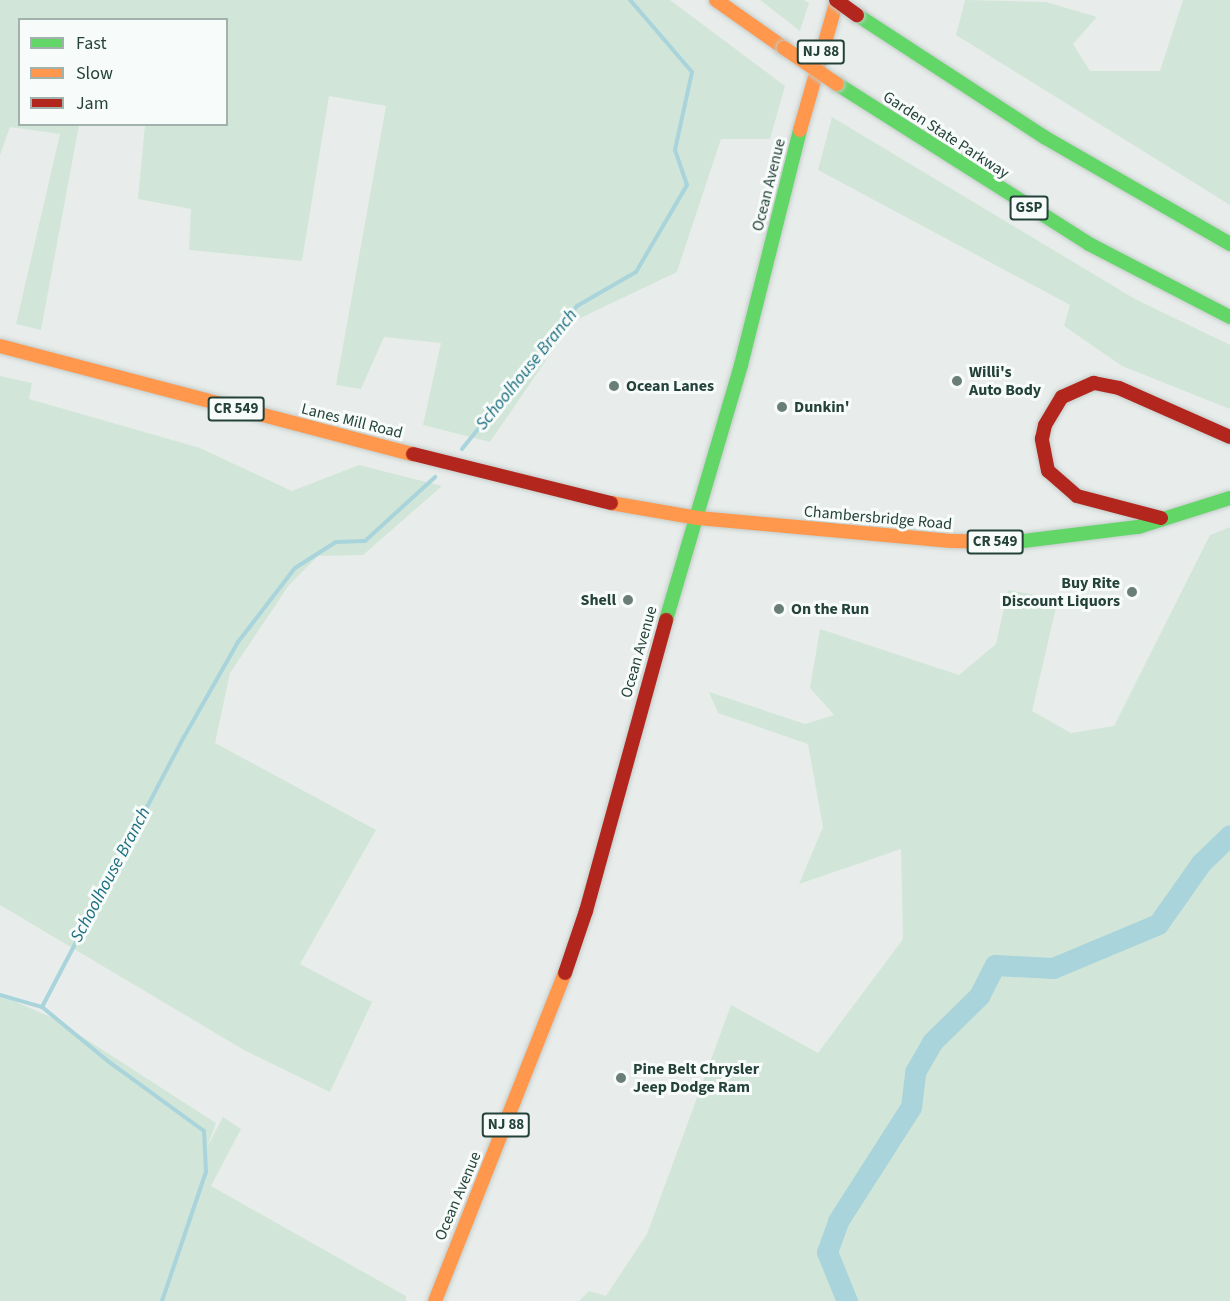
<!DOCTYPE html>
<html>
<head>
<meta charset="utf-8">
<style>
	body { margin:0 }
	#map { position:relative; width:1230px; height:1301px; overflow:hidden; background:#e8edeb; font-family:"Source Sans 3",sans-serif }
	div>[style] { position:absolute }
	.green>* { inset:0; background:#d1e6d8 }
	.stream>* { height:4px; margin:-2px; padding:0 2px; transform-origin:2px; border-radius:2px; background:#a9d4db }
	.river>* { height:21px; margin:-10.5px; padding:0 10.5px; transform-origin:10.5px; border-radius:10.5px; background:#a9d4db }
	.roads { filter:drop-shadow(0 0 2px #c3ccc9) drop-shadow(0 0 2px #c3ccc9) }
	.fast>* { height:14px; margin:-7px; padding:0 7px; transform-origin:7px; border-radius:7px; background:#63d668 }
	.slow>* { height:14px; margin:-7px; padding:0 7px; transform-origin:7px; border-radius:7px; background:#ff974d }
	.jam>* { height:14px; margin:-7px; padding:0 7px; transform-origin:7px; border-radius:7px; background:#b3261e }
	.bridges { filter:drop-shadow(0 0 2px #c3ccc9) drop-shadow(0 0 2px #c3ccc9) }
	.slow-bridge>* { height:14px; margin:-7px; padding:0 7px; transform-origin:7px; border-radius:7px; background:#ff974d }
	.jam-bridge>* { height:14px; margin:-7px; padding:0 7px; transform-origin:7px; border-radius:7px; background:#b3261e }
	.dots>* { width:16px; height:16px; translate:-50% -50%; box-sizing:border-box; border:3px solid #f7fbf9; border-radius:50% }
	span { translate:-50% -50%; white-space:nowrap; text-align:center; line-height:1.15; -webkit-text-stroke:6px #f7fbf9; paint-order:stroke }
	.shield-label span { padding:2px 4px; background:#f7fbf9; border:2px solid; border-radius:4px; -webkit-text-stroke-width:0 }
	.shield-label { font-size:15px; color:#24423a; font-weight:700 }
	.street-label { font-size:16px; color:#24423a }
	.poi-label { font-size:16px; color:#24423a; font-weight:700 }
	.left { translate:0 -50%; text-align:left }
	.right { translate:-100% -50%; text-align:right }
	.water-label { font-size:18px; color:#1c6f80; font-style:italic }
	.legend { position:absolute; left:18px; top:18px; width:210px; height:108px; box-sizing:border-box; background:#f7fbf9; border:2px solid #a3b1ad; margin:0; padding:8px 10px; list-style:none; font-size:18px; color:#24423a }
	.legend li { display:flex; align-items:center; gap:12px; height:30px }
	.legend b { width:30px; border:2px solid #a3b1ad }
</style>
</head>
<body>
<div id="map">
	<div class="green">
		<div style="clip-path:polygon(0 0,670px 0,785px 86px,770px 139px,721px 139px,677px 272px,572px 322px,490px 442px,423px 425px,441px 343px,384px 337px,361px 389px,336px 385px,386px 106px,329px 96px,302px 261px,189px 250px,191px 209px,138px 199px,145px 125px,226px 124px,226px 20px,20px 20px,20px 124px,79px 125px,41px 330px,16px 324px,60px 134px,10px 127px,0 155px)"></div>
		<div style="clip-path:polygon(760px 0,804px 0,809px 3px,800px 31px)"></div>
		<div style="clip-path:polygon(965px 0,1046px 2px,1097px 17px,1073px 44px,1090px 71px,1160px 71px,1183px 0,1230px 0,1230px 205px,956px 35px)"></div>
		<div style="clip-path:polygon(832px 117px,1135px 299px,1230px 345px,1230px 409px,1122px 366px,1064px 326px,1070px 305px,818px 170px)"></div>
		<div style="clip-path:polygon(0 376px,32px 383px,29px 399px,200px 448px,292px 491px,359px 465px,442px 486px,363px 555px,318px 556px,289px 585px,230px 673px,215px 743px,376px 830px,300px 964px,372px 1002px,330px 1092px,244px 1050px,0 905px)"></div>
		<div style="clip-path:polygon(1230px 527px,1230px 1301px,579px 1301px,589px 1291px,606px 1296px,647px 1234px,731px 1005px,818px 1053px,903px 939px,901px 849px,799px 884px,823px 827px,808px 744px,718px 713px,709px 692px,805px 724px,834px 715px,810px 688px,820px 629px,959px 675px,996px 644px,1008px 590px,1058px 599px,1032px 711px,1071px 733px,1114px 726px,1210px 535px)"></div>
		<div style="clip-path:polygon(0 995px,53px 1018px,216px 1123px,207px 1147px,223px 1117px,241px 1129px,211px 1186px,406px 1296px,406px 1301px,0 1301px)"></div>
	</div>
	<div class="stream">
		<div style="left:462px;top:449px;width:184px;rotate:-51.2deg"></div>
		<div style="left:577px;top:306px;width:68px;rotate:-30deg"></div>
		<div style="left:636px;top:272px;width:101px;rotate:-59.6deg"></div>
		<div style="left:687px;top:185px;width:37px;rotate:-109deg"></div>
		<div style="left:675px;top:150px;width:80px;rotate:-77.7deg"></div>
		<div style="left:692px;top:72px;width:95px;rotate:-130.7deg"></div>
		<div style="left:0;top:995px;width:44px;rotate:15.9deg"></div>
		<div style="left:162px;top:1301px;width:136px;rotate:-71.2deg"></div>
		<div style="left:206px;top:1172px;width:41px;rotate:-92.8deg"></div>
		<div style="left:204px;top:1131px;width:117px;rotate:-144deg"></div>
		<div style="left:109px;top:1062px;width:87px;rotate:-140.6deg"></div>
		<div style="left:42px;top:1007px;width:305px;rotate:-62.3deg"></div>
		<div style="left:184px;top:737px;width:109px;rotate:-60.4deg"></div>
		<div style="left:238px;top:642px;width:93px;rotate:-52.4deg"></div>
		<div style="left:295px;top:568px;width:49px;rotate:-32.4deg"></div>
		<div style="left:336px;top:542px;width:29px;rotate:-2deg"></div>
		<div style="left:365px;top:541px;width:95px;rotate:-42.4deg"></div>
	</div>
	<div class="river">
		<div style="left:847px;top:1301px;width:53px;rotate:-112.2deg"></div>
		<div style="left:827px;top:1252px;width:33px;rotate:-70deg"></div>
		<div style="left:838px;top:1221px;width:135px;rotate:-57.4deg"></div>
		<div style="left:911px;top:1107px;width:35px;rotate:-83deg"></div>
		<div style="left:915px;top:1072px;width:34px;rotate:-60deg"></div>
		<div style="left:932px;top:1042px;width:66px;rotate:-44.4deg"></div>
		<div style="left:979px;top:996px;width:35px;rotate:-63deg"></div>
		<div style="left:995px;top:965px;width:58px;rotate:3deg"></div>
		<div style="left:1053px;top:968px;width:114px;rotate:-22.7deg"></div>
		<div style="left:1158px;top:924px;width:75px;rotate:-54.8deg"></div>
		<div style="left:1201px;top:863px;width:40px;rotate:-44deg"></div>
	</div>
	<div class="roads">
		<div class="fast">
			<div style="left:857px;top:15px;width:223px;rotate:33.1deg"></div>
			<div style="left:1044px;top:137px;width:215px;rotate:29.9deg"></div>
			<div style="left:837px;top:84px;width:299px;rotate:32.4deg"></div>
			<div style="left:1089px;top:244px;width:159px;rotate:27.4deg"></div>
			<div style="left:1015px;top:542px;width:124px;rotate:-7deg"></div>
			<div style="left:1138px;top:527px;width:96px;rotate:-17.5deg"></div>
			<div style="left:666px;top:620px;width:266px;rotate:-73.6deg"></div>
			<div style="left:741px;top:365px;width:242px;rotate:-75.9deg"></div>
		</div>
		<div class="slow">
			<div style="left:716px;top:0;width:83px;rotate:35.2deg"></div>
			<div style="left:800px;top:130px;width:135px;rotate:-74.1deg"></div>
			<div style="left:0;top:346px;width:427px;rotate:14.7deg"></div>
			<div style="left:611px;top:503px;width:88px;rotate:9.8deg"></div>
			<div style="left:698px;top:518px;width:254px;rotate:5.2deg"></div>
			<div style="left:951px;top:541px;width:64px;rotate:0.9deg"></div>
			<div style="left:435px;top:1301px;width:353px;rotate:-68.4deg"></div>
		</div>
		<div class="jam">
			<div style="left:413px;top:454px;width:204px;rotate:13.9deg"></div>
			<div style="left:1161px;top:518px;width:87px;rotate:-165.3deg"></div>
			<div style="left:1077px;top:496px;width:38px;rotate:-139deg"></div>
			<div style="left:1048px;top:471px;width:33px;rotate:-101deg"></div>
			<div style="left:1042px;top:439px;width:14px;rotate:-78deg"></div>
			<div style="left:1045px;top:425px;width:33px;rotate:-59deg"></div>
			<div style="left:1062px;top:397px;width:35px;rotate:-24deg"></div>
			<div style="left:1094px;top:383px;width:25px;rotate:11deg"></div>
			<div style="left:1119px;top:388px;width:121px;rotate:23.8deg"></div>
			<div style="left:565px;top:973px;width:65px;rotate:-71.3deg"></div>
			<div style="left:586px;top:911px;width:302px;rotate:-74.6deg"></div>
		</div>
	</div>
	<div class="bridges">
		<div class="slow-bridge">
			<div style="left:784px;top:48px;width:64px;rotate:34.2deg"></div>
		</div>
		<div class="jam-bridge">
			<div style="left:836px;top:0;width:26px;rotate:36deg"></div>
		</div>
	</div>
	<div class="dots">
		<div style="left:957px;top:381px;background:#697e78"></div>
		<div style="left:614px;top:386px;background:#697e78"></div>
		<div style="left:782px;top:407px;background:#697e78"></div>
		<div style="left:1132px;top:592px;background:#697e78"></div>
		<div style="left:628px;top:600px;background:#697e78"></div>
		<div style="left:779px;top:609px;background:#697e78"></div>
		<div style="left:621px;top:1078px;background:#697e78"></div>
	</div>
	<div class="shield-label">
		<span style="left:821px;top:52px">NJ 88</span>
		<span style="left:1029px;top:208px">GSP</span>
		<span style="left:236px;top:409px">CR 549</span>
		<span style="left:995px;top:542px">CR 549</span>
		<span style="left:506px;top:1125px">NJ 88</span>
	</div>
	<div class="street-label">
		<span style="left:946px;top:135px;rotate:33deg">Garden State Parkway</span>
		<span style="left:769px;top:185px;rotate:-76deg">Ocean Avenue</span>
		<span style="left:352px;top:421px;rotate:14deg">Lanes Mill Road</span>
		<span style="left:878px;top:518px;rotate:5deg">Chambersbridge Road</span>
		<span style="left:639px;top:652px;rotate:-74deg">Ocean Avenue</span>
		<span style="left:458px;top:1196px;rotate:-67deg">Ocean Avenue</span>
	</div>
	<div class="poi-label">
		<span class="left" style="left:969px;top:381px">Willi's<br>Auto Body</span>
		<span class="left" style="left:626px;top:386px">Ocean Lanes</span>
		<span class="left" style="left:794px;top:407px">Dunkin'</span>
		<span class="right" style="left:1120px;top:592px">Buy Rite<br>Discount Liquors</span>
		<span class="right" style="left:616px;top:600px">Shell</span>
		<span class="left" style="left:791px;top:609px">On the Run</span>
		<span class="left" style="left:633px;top:1078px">Pine Belt Chrysler<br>Jeep Dodge Ram</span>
	</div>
	<div class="water-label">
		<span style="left:527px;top:370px;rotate:-51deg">Schoolhouse Branch</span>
		<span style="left:111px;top:875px;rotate:-62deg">Schoolhouse Branch</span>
	</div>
	<ul class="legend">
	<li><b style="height:8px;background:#63d668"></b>Fast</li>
	<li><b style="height:8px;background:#ff974d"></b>Slow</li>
	<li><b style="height:8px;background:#b3261e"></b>Jam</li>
	</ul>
</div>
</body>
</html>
